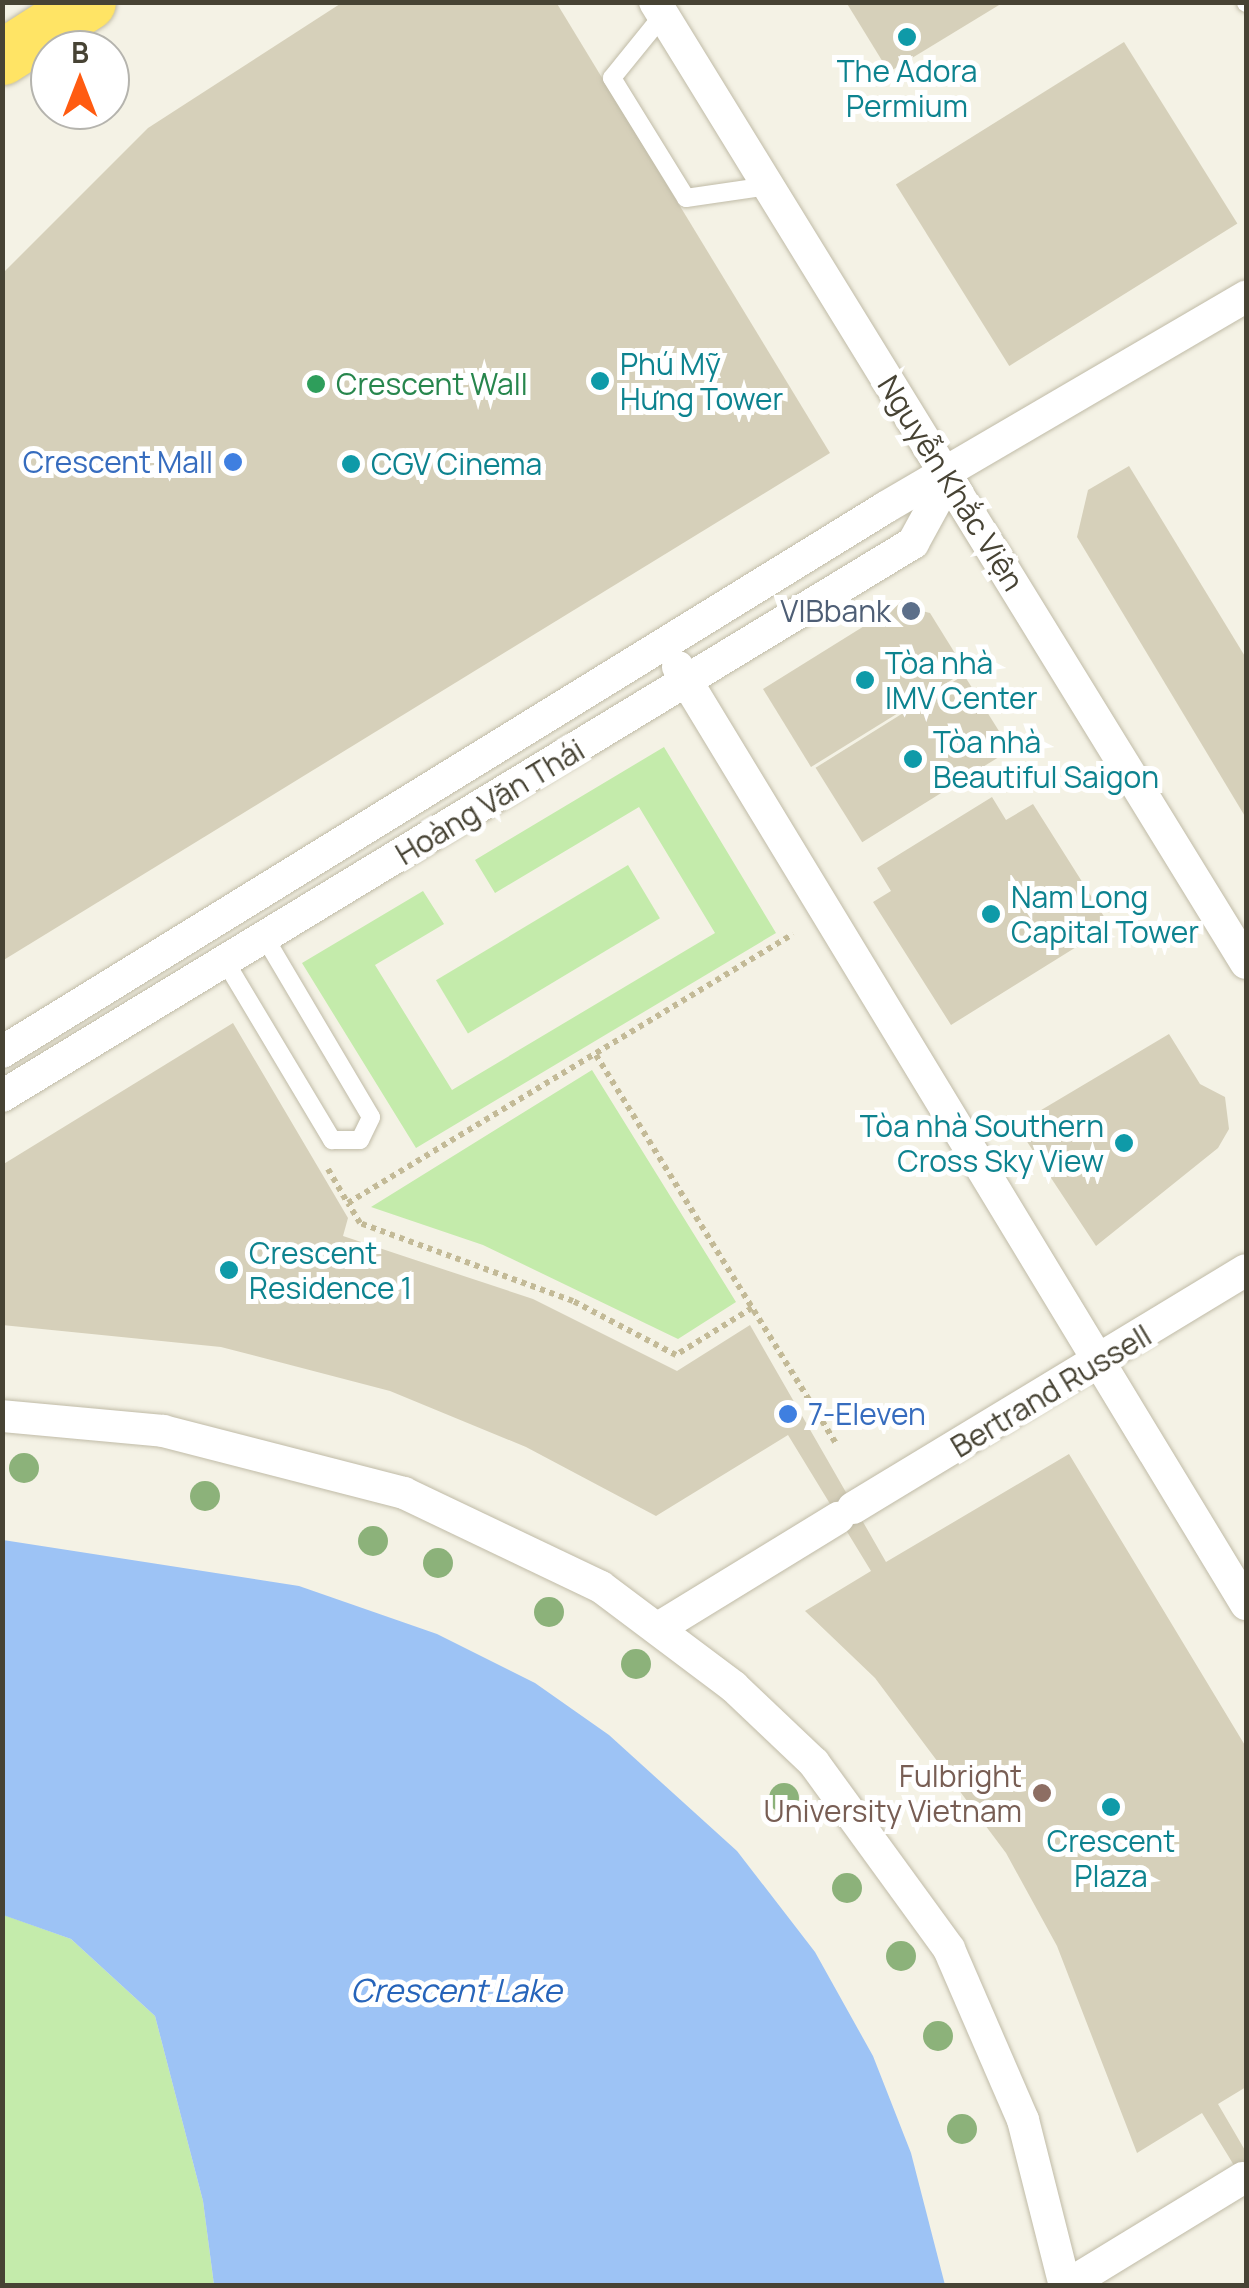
<!DOCTYPE html>
<html>
<head>
<meta charset="utf-8">
<style>
	body { margin:0 }
	#map { position:relative; width:1249px; height:2288px; overflow:hidden; background:#f4f2e5; font-family:Manrope,sans-serif }
	div>[style] { position:absolute }
	.green>* { inset:0; background:#c4ebab; transform-origin:0 0 }
	.water>* { inset:0; background:#9dc3f5 }
	.building>* { inset:0; background:#d6d0ba; transform-origin:0 0 }
	.path>* { height:6px; margin-top:-3px; transform-origin:0; background:repeating-linear-gradient(90deg,#c3ba97 0 5px,transparent 0 10px) }
	.roads { filter:drop-shadow(0 0 2px #c0bba7) drop-shadow(0 0 2px #c0bba7) }
	.lane>* { height:18px; margin:-9px; padding:0 9px; transform-origin:9px; border-radius:9px; background:#fff }
	.street>* { height:32px; margin:-16px; padding:0 16px; transform-origin:16px; border-radius:16px; background:#fff }
	.highway>* { height:55px; margin:-27.5px; padding:0 27.5px; transform-origin:27.5px; border-radius:27.5px; background:#ffe465 }
	.trees>* { width:30px; height:30px; margin:-15px; border-radius:50%; background:#8cb27a }
	.dots>* { width:28px; height:28px; translate:-50% -50%; box-sizing:border-box; border:5px solid #fff; border-radius:50% }
	span { translate:-50% -50%; white-space:nowrap; text-align:center; line-height:1.15; -webkit-text-stroke:10px #fff; paint-order:stroke }
	.culture-label { font-size:30px; color:#0d838f }
	.left { translate:0 -50%; text-align:left }
	.right { translate:-100% -50%; text-align:right }
	.leisure-label { font-size:30px; color:#27864d }
	.shop-label { font-size:30px; color:#366cbe }
	.street-label { font-size:30px; color:#474334 }
	.service-label { font-size:30px; color:#4e5e75 }
	.education-label { font-size:30px; color:#785e54 }
	.water-label { font-size:32px; color:#2664ba; font-style:italic }
	.frame { position:absolute; inset:0; border:5px solid #474334; pointer-events:none }
	.north { position:absolute; left:30px; top:30px; width:100px; height:100px; box-sizing:border-box; background:#fff; border:2px solid #b5b4ae; border-radius:50%; rotate:0deg; font-size:28px; font-weight:700; line-height:40px; text-align:center; color:#474334 }
	.north::after { content:''; display:block; margin:auto; width:35px; height:45px; background:#ff5b11; clip-path:polygon(50% 0,100% 100%,50% 72%,0 100%) }
</style>
</head>
<body>
<div id="map">
	<div class="green">
		<div style="clip-path:polygon(664px 747px,776px 933px,416px 1148px,302px 963px,423px 891px,444px 924px,375px 965px,452px 1090px,715px 933px,639px 807px,495px 893px,475px 860px)"></div>
		<div style="left:628px;top:865px;width:62px;height:224px;rotate:59deg"></div>
		<div style="clip-path:polygon(592px 1070px,736px 1302px,678px 1339px,483px 1245px,371px 1207px)"></div>
		<div style="clip-path:polygon(4px 1915px,71px 1939px,155px 2016px,203px 2201px,214px 2285px,3px 2286px)"></div>
	</div>
	<div class="water">
		<div style="clip-path:polygon(3px 1540px,299px 1586px,437px 1634px,535px 1683px,609px 1735px,737px 1851px,815px 1952px,873px 2056px,911px 2153px,945px 2285px,214px 2285px,203px 2201px,155px 2016px,71px 1939px,3px 1915px)"></div>
	</div>
	<div class="building">
		<div style="clip-path:polygon(343px 2px,556px 2px,830px 453px,2px 961px,2px 274px,148px 128px)"></div>
		<div style="clip-path:polygon(846px 2px,1004px 2px,889px 72px)"></div>
		<div style="left:1124px;top:42px;width:214px;height:269px;rotate:58deg"></div>
		<div style="clip-path:polygon(1129px 466px,1246px 658px,1246px 818px,1077px 537px,1088px 490px)"></div>
		<div style="clip-path:polygon(898px 605px,930px 613px,966px 671px,811px 767px,763px 689px)"></div>
		<div style="left:964px;top:675px;width:88px;height:175px;rotate:58deg"></div>
		<div style="clip-path:polygon(992px 797px,1006px 820px,1033px 804px,1110px 926px,951px 1025px,873px 902px,891px 891px,877px 868px)"></div>
		<div style="clip-path:polygon(233px 1023px,348px 1218px,343px 1236px,533px 1299px,677px 1371px,750px 1325px,886px 1562px,1069px 1454px,1246px 1747px,1246px 2087px,1218px 2104px,1246px 2152px,1246px 2185px,1202px 2113px,1137px 2153px,1057px 1946px,1006px 1853px,875px 1678px,805px 1611px,871px 1571px,788px 1435px,656px 1516px,526px 1447px,390px 1391px,221px 1347px,2px 1325px,2px 1165px)"></div>
		<div style="clip-path:polygon(1169px 1034px,1200px 1084px,1225px 1097px,1229px 1129px,1218px 1148px,1096px 1246px,1016px 1125px)"></div>
	</div>
	<div class="path">
		<div style="left:596px;top:1055px;width:458px;rotate:58.3deg"></div>
		<div style="left:328px;top:1169px;width:39px;rotate:60deg"></div>
		<div style="left:752px;top:1308px;width:89px;rotate:148.3deg"></div>
		<div style="left:676px;top:1355px;width:116px;rotate:-152.3deg"></div>
		<div style="left:573px;top:1301px;width:227px;rotate:-159.9deg"></div>
		<div style="left:360px;top:1223px;width:23px;rotate:-121deg"></div>
		<div style="left:348px;top:1203px;width:520px;rotate:-31.15deg"></div>
	</div>
	<div class="roads">
		<div class="lane">
			<div style="left:1246px;top:2px;width:1px;rotate:90deg"></div>
			<div style="left:663px;top:15px;width:81px;rotate:129deg"></div>
			<div style="left:612px;top:78px;width:141px;rotate:58.3deg"></div>
			<div style="left:686px;top:198px;width:83px;rotate:-8.3deg"></div>
			<div style="left:225px;top:961px;width:209px;rotate:59.1deg"></div>
			<div style="left:332px;top:1140px;width:28px"></div>
			<div style="left:360px;top:1140px;width:25px;rotate:-64deg"></div>
			<div style="left:371px;top:1117px;width:208px;rotate:-120.6deg"></div>
		</div>
		<div class="street">
			<div style="left:655px;top:2px;width:1128px;rotate:58.41deg"></div>
			<div style="left:678px;top:667px;width:1096px;rotate:58.78deg"></div>
			<div style="left:2px;top:1052px;width:1038px;rotate:-31.65deg"></div>
			<div style="left:886px;top:507px;width:417px;rotate:-30.3deg"></div>
			<div style="left:2px;top:1096px;width:1066px;rotate:-31.26deg"></div>
			<div style="left:913px;top:543px;width:73px;rotate:-61.3deg"></div>
			<div style="left:2px;top:1416px;width:162px;rotate:5.3deg"></div>
			<div style="left:163px;top:1431px;width:249px;rotate:14.4deg"></div>
			<div style="left:404px;top:1493px;width:218px;rotate:25.5deg"></div>
			<div style="left:601px;top:1587px;width:166px;rotate:36.9deg"></div>
			<div style="left:734px;top:1687px;width:110px;rotate:43.5deg"></div>
			<div style="left:814px;top:1763px;width:230px;rotate:54deg"></div>
			<div style="left:949px;top:1949px;width:186px;rotate:66.6deg"></div>
			<div style="left:1023px;top:2120px;width:171px;rotate:75.8deg"></div>
			<div style="left:853px;top:1508px;width:459px;rotate:-31.2deg"></div>
			<div style="left:660px;top:1627px;width:209px;rotate:-31.5deg"></div>
			<div style="left:1066px;top:2286px;width:207px;rotate:-31.4deg"></div>
		</div>
		<div class="highway">
			<div style="left:2px;top:57px;width:102px;rotate:-32.6deg"></div>
		</div>
	</div>
	<div class="trees">
		<div style="left:24px;top:1468px"></div>
		<div style="left:205px;top:1496px"></div>
		<div style="left:373px;top:1541px"></div>
		<div style="left:438px;top:1563px"></div>
		<div style="left:549px;top:1612px"></div>
		<div style="left:636px;top:1664px"></div>
		<div style="left:784px;top:1798px"></div>
		<div style="left:847px;top:1888px"></div>
		<div style="left:901px;top:1956px"></div>
		<div style="left:938px;top:2036px"></div>
		<div style="left:962px;top:2129px"></div>
	</div>
	<div class="dots">
		<div style="left:907px;top:37px;background:#0f9aa8"></div>
		<div style="left:600px;top:381px;background:#0f9aa8"></div>
		<div style="left:316px;top:384px;background:#2e9e5b"></div>
		<div style="left:233px;top:462px;background:#3f7fe0"></div>
		<div style="left:351px;top:464px;background:#0f9aa8"></div>
		<div style="left:911px;top:611px;background:#5c6f8a"></div>
		<div style="left:865px;top:680px;background:#0f9aa8"></div>
		<div style="left:913px;top:759px;background:#0f9aa8"></div>
		<div style="left:991px;top:914px;background:#0f9aa8"></div>
		<div style="left:1124px;top:1143px;background:#0f9aa8"></div>
		<div style="left:229px;top:1270px;background:#0f9aa8"></div>
		<div style="left:788px;top:1414px;background:#3f7fe0"></div>
		<div style="left:1042px;top:1793px;background:#8d6e63"></div>
		<div style="left:1111px;top:1807px;background:#0f9aa8"></div>
	</div>
	<div class="culture-label">
		<span style="left:907px;top:88px">The Adora<br>Permium</span>
		<span class="left" style="left:620px;top:381px">Phú Mỹ<br>Hưng Tower</span>
		<span class="left" style="left:371px;top:464px">CGV Cinema</span>
		<span class="left" style="left:885px;top:680px">Tòa nhà<br>IMV Center</span>
		<span class="left" style="left:933px;top:759px">Tòa nhà<br>Beautiful Saigon</span>
		<span class="left" style="left:1011px;top:914px">Nam Long<br>Capital Tower</span>
		<span class="right" style="left:1104px;top:1143px">Tòa nhà Southern<br>Cross Sky View</span>
		<span class="left" style="left:249px;top:1270px">Crescent<br>Residence 1</span>
		<span style="left:1111px;top:1858px">Crescent<br>Plaza</span>
	</div>
	<div class="leisure-label">
		<span class="left" style="left:336px;top:384px">Crescent Wall</span>
	</div>
	<div class="shop-label">
		<span class="right" style="left:213px;top:462px">Crescent Mall</span>
		<span class="left" style="left:808px;top:1414px">7-Eleven</span>
	</div>
	<div class="street-label">
		<span style="left:951px;top:483px;rotate:58deg">Nguyễn Khắc Viện</span>
		<span style="left:490px;top:802px;rotate:-31deg">Hoàng Văn Thái</span>
		<span style="left:1051px;top:1391px;rotate:-31deg">Bertrand Russell</span>
	</div>
	<div class="service-label">
		<span class="right" style="left:891px;top:611px">VIBbank</span>
	</div>
	<div class="education-label">
		<span class="right" style="left:1022px;top:1793px">Fulbright<br>University Vietnam</span>
	</div>
	<div class="water-label">
		<span style="left:456px;top:1990px">Crescent Lake</span>
	</div>
	<div class="frame"></div>
	<div class="north">B</div>
</div>
</body>
</html>
